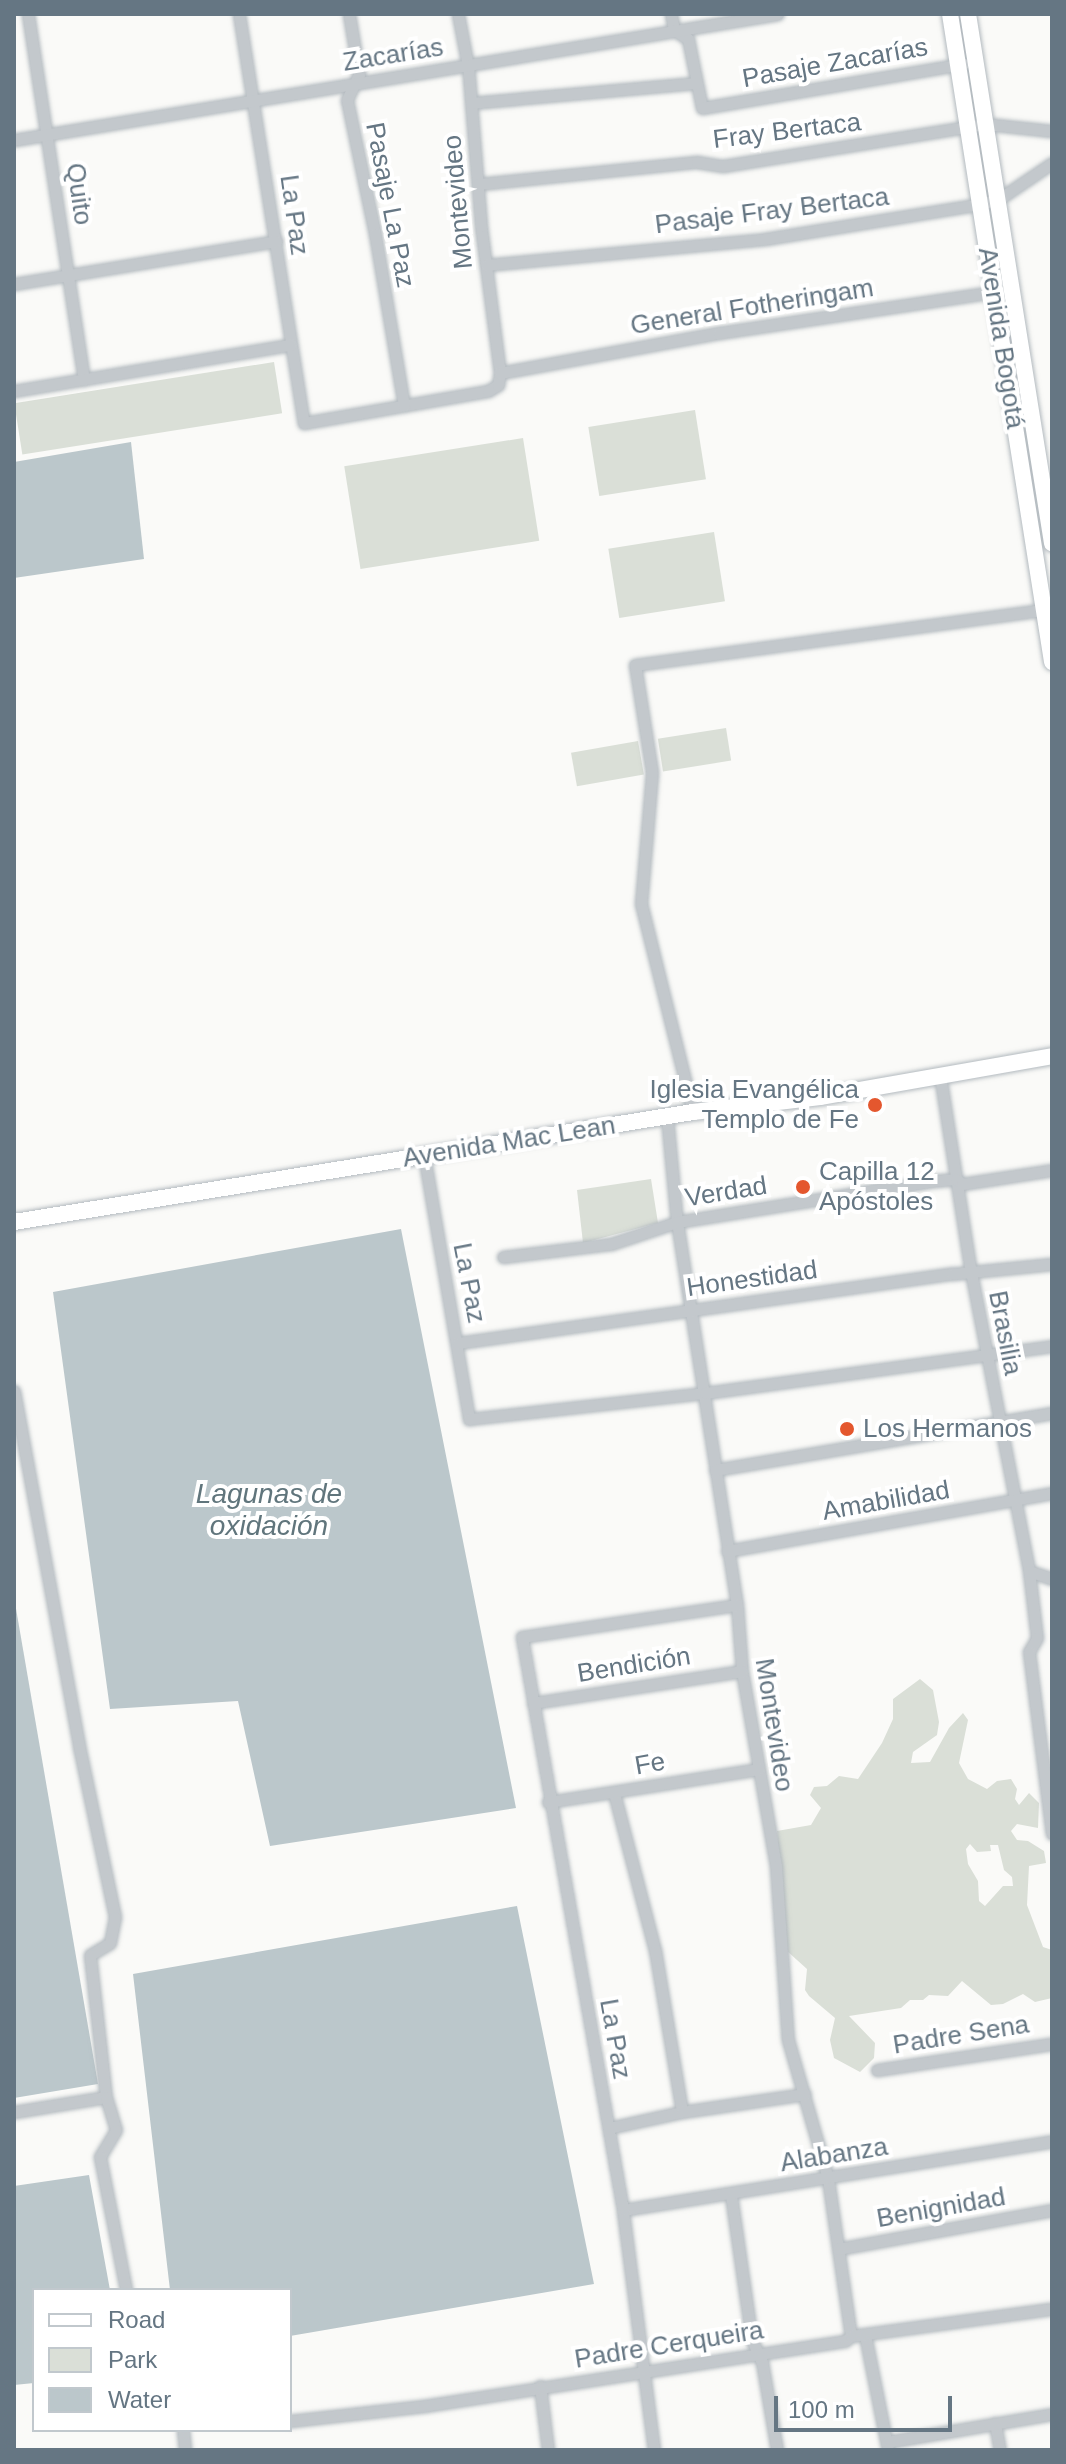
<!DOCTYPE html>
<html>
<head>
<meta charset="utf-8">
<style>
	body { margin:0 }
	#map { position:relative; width:1066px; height:2464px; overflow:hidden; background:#fafaf8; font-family:Arial,sans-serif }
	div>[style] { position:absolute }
	.green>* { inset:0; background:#dadfd7; transform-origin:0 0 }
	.water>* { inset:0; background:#bbc7cb }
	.roads { filter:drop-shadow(0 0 2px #b3babf) drop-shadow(0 0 2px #b3babf) }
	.street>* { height:11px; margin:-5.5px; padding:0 5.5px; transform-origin:5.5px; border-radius:5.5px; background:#c3c8cc }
	.secondary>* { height:16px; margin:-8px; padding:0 8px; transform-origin:8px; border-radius:8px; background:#fff }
	.dots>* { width:22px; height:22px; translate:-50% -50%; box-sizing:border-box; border:4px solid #fff; border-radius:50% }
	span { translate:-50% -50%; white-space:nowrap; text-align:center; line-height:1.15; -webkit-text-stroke:8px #fff; paint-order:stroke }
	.street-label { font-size:26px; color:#657683 }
	.poi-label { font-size:26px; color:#657683 }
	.right { translate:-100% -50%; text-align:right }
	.left { translate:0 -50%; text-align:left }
	.water-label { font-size:28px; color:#60757c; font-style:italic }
	.frame { position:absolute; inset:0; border:16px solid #657683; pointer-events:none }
	.legend { position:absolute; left:32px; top:2288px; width:260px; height:144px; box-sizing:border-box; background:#fff; border:2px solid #c1c8cd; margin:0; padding:10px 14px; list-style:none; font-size:24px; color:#657683 }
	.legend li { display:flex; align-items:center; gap:16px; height:40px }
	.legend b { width:40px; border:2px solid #c1c8cd }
	.scale { position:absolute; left:774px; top:2396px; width:178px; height:36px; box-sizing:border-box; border:4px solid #657683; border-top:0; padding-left:10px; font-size:24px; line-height:28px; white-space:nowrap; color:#657683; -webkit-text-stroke:6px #fff; paint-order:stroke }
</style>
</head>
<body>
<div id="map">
	<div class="green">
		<div style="left:274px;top:362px;width:52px;height:263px;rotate:81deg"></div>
		<div style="left:695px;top:410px;width:70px;height:108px;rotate:81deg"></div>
		<div style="left:523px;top:438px;width:104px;height:181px;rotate:81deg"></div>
		<div style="left:714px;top:532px;width:70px;height:107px;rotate:81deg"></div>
		<div style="left:726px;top:728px;width:33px;height:69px;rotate:81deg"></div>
		<div style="left:638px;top:741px;width:34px;height:68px;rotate:80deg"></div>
		<div style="clip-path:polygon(651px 1179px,658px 1223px,583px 1243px,577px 1190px)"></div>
		<div style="clip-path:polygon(evenodd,920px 1679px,933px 1690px,939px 1722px,937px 1735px,913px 1752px,911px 1763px,930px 1762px,949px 1728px,963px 1713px,968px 1720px,959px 1763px,968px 1779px,987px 1789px,997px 1781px,1011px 1779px,1017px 1789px,1015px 1799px,1019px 1805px,1029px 1793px,1039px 1803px,1038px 1828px,1017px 1824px,1011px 1831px,1017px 1840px,1028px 1841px,1044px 1851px,1046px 1863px,1029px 1866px,1027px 1905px,1043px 1947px,1052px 1950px,1052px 1998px,1035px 2002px,1023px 1994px,1003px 2004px,991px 2005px,962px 1981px,948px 1996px,929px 1995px,923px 2000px,910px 2000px,901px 2008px,849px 2016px,875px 2043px,874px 2058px,860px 2072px,834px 2058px,830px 2040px,835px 2018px,809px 1996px,805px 1990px,807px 1969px,787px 1951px,777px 1831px,811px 1825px,821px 1808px,810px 1795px,814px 1787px,827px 1786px,839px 1776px,858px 1779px,882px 1743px,893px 1719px,893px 1699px,920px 1679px,970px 1844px,977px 1852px,991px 1851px,990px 1845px,998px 1845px,1004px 1870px,1012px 1877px,1013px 1886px,1003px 1886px,985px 1906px,979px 1901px,978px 1881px,968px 1864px,966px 1849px,970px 1844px)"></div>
	</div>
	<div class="water">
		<div style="clip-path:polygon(131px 442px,144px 559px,14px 578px,14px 462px)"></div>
		<div style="clip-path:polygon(401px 1229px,516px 1808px,270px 1846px,238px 1701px,110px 1709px,53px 1292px)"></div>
		<div style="clip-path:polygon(14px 1597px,98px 2084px,14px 2098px)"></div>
		<div style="clip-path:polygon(517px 1906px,594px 2284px,290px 2336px,290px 2290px,170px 2290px,133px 1974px)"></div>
		<div style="clip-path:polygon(89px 2175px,110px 2290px,34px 2290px,34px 2383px,14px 2385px,14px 2186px)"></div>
	</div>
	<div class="roads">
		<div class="street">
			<div style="left:28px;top:14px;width:370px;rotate:81.3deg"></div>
			<div style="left:239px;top:14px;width:414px;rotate:81deg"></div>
			<div style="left:304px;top:423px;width:187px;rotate:-9.9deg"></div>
			<div style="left:488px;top:391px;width:12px;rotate:-31deg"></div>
			<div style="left:498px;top:385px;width:12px;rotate:-81deg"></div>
			<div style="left:500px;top:373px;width:148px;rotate:-97.4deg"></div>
			<div style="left:481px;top:226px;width:161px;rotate:-94.6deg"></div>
			<div style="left:468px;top:66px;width:53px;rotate:-100.9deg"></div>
			<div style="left:349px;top:14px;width:61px;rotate:80.5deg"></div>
			<div style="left:359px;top:74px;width:29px;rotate:115deg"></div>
			<div style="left:347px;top:100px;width:137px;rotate:78.2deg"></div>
			<div style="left:375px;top:234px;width:174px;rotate:80.4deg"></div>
			<div style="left:671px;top:14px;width:16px;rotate:79deg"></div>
			<div style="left:674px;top:30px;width:17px;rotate:33deg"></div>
			<div style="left:688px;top:39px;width:70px;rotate:78.5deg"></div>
			<div style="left:702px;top:108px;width:265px;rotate:-9.6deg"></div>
			<div style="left:471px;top:103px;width:226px;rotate:-5.1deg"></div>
			<div style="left:14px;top:140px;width:774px;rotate:-9.37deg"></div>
			<div style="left:479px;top:184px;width:219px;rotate:-5.8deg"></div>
			<div style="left:697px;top:162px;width:26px;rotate:9deg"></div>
			<div style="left:723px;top:166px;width:266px;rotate:-9.1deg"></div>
			<div style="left:986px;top:124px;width:66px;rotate:6.1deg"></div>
			<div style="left:486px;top:265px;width:280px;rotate:-5.3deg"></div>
			<div style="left:765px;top:239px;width:218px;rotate:-9.2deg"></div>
			<div style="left:980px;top:204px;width:20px;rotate:-15deg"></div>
			<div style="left:999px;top:199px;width:64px;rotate:-34.2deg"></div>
			<div style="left:14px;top:284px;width:266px;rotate:-9.3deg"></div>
			<div style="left:500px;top:373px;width:223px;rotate:-10.4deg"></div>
			<div style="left:719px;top:333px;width:284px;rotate:-8.5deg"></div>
			<div style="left:14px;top:391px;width:280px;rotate:-9.5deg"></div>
			<div style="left:940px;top:1075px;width:199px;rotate:81.1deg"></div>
			<div style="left:971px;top:1272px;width:305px;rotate:79deg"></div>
			<div style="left:1029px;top:1571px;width:67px;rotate:83.2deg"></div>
			<div style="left:1037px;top:1638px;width:16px;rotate:120deg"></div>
			<div style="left:1029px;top:1652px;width:183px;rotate:82.8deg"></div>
			<div style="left:693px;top:1112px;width:214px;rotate:-104deg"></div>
			<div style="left:641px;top:904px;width:132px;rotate:-85.2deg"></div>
			<div style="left:652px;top:772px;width:108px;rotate:-99deg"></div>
			<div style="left:635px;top:665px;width:413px;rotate:-7.7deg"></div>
			<div style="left:667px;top:1117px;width:105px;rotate:84.6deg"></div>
			<div style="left:677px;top:1222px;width:388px;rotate:81.1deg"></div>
			<div style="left:737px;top:1605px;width:66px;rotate:85.7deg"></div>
			<div style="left:742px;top:1671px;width:198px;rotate:80.1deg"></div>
			<div style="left:776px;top:1866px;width:174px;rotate:86.1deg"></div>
			<div style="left:788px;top:2040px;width:145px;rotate:73.9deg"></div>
			<div style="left:828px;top:2179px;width:159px;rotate:81.7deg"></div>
			<div style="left:424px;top:1155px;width:268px;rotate:80.3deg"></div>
			<div style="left:469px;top:1419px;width:237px;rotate:-6.3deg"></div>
			<div style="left:705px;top:1393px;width:350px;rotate:-7.7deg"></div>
			<div style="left:503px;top:1257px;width:109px;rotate:-6.9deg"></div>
			<div style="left:611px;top:1244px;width:70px;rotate:-18.4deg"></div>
			<div style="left:677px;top:1222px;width:259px;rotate:-9.1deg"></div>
			<div style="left:933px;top:1181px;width:23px;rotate:-5deg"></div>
			<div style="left:956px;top:1179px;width:8px;rotate:40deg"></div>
			<div style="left:962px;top:1184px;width:91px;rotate:-8.8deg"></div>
			<div style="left:458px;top:1343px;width:499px;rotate:-8deg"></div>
			<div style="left:952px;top:1274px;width:100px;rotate:-5.7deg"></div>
			<div style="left:14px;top:1391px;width:361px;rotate:79.6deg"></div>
			<div style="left:79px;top:1746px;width:175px;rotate:78.1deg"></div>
			<div style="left:115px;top:1917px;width:26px;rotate:101deg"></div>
			<div style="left:110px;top:1943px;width:23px;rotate:149deg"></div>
			<div style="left:90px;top:1955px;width:143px;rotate:83.6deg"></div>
			<div style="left:715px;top:1470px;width:342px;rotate:-9.6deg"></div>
			<div style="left:727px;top:1551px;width:330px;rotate:-10.1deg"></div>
			<div style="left:1029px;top:1571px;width:24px;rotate:19deg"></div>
			<div style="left:533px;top:1703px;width:211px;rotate:-8.7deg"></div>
			<div style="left:614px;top:1793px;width:162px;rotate:75.4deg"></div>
			<div style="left:655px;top:1950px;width:164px;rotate:80.5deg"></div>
			<div style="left:548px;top:1802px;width:213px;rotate:-8.9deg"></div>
			<div style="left:877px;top:2070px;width:177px;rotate:-8.5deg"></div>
			<div style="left:14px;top:2112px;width:93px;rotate:-9.3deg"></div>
			<div style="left:106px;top:2097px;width:34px;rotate:73deg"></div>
			<div style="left:116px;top:2130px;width:31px;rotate:121deg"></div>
			<div style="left:100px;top:2157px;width:136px;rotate:78.9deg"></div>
			<div style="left:609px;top:2128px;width:75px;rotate:-12.4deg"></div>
			<div style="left:682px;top:2112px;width:124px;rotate:-8.3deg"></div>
			<div style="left:731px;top:2195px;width:147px;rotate:81.8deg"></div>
			<div style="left:752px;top:2340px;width:24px;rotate:66deg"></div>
			<div style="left:762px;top:2362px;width:89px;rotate:80.3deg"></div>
			<div style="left:623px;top:2210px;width:435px;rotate:-9.1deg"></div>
			<div style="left:838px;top:2249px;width:218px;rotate:-10.3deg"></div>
			<div style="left:865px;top:2335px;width:117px;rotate:78.7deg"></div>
			<div style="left:540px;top:2386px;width:64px;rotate:82.9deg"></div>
			<div style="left:290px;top:2421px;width:135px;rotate:-6.4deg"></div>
			<div style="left:424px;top:2406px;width:426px;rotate:-8.8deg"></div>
			<div style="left:845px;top:2341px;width:8px;rotate:-40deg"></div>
			<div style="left:851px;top:2336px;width:203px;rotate:-7.7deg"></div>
			<div style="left:995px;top:2423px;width:27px;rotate:80deg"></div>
			<div style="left:183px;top:2430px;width:20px;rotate:84deg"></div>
			<div style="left:887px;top:2442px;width:167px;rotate:-9.6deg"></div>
			<div style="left:654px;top:2450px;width:242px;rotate:-97.4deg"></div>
			<div style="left:623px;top:2210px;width:582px;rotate:-100deg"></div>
			<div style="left:522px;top:1637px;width:217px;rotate:-8.5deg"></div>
		</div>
		<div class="secondary">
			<div style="left:950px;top:14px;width:656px;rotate:81.05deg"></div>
			<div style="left:968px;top:14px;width:536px;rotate:80.98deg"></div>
			<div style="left:14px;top:1222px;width:688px;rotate:-9.2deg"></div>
			<div style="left:693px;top:1112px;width:128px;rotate:-6.7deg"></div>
			<div style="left:820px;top:1097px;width:236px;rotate:-10deg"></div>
		</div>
	</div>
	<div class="dots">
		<div style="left:875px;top:1105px;background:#e4572e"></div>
		<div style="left:803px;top:1187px;background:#e4572e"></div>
		<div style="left:847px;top:1429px;background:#e4572e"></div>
	</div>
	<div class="street-label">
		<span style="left:393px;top:55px;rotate:-9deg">Zacarías</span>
		<span style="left:835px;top:63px;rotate:-10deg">Pasaje Zacarías</span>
		<span style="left:787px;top:131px;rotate:-7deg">Fray Bertaca</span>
		<span style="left:79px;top:194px;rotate:82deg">Quito</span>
		<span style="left:458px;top:202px;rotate:-95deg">Montevideo</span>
		<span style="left:390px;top:205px;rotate:79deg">Pasaje La Paz</span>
		<span style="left:772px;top:211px;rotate:-7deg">Pasaje Fray Bertaca</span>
		<span style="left:294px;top:215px;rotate:82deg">La Paz</span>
		<span style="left:752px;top:307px;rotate:-9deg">General Fotheringam</span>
		<span style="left:1001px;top:338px;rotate:81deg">Avenida Bogotá</span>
		<span style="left:509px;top:1142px;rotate:-9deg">Avenida Mac Lean</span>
		<span style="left:726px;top:1192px;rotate:-9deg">Verdad</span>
		<span style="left:752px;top:1279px;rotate:-8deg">Honestidad</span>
		<span style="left:469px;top:1283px;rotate:79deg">La Paz</span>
		<span style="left:1005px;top:1333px;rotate:79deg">Brasilia</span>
		<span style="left:886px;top:1501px;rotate:-10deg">Amabilidad</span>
		<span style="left:634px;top:1665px;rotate:-9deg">Bendición</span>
		<span style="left:774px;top:1725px;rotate:81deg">Montevideo</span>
		<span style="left:650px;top:1764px;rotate:-10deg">Fe</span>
		<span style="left:961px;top:2035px;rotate:-9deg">Padre Sena</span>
		<span style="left:615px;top:2039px;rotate:80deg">La Paz</span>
		<span style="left:834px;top:2155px;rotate:-9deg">Alabanza</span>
		<span style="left:941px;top:2208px;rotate:-10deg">Benignidad</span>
		<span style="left:669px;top:2345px;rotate:-9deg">Padre Cerqueira</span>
	</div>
	<div class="poi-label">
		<span class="right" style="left:859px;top:1105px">Iglesia Evangélica<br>Templo de Fe</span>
		<span class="left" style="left:819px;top:1187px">Capilla 12<br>Apóstoles</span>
		<span class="left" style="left:863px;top:1429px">Los Hermanos</span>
	</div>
	<div class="water-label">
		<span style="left:269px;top:1510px">Lagunas de<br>oxidación</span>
	</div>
	<div class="frame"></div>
	<ul class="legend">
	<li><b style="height:10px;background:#fff"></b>Road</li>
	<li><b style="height:22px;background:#dadfd7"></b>Park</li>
	<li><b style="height:22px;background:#bbc7cb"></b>Water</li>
	</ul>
	<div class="scale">100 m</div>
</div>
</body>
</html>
